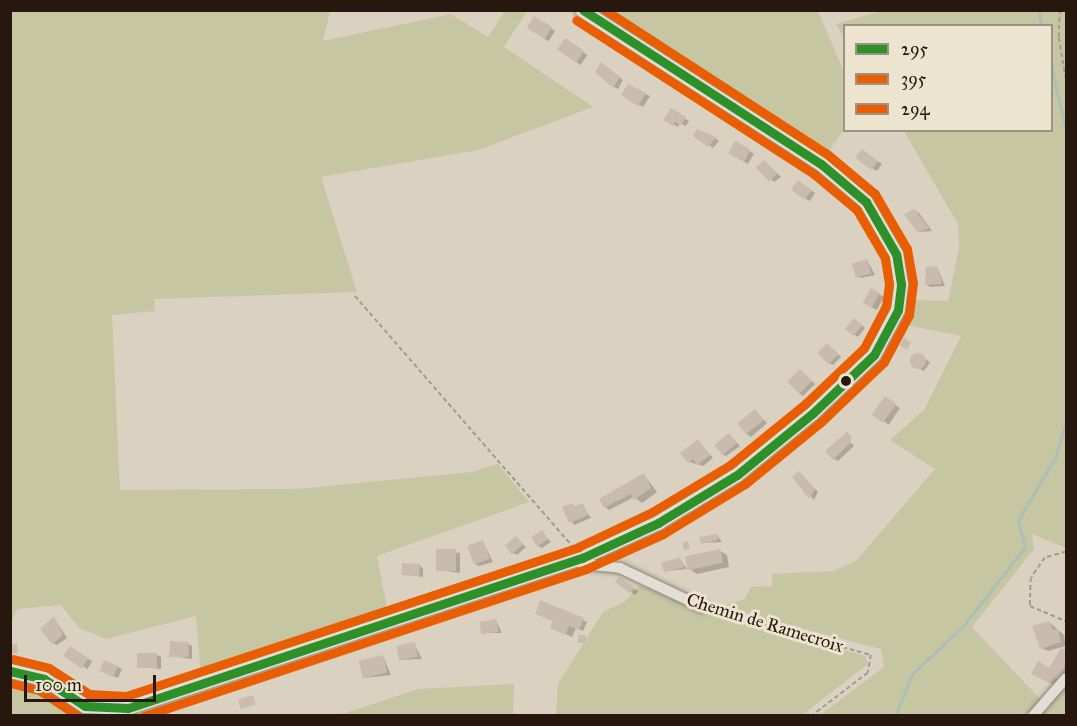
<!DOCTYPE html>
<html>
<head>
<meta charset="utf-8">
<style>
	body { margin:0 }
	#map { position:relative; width:1077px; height:726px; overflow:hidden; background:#dad1c0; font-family:"IM FELL Great Primer",serif }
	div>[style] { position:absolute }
	.green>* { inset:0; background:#c6c6a3 }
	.shadow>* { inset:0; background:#0003; transform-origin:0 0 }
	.stream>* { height:3px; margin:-1.5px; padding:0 1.5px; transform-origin:1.5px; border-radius:1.5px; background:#aac0b6 }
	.building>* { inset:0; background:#cabbaf; transform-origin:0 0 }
	.round { border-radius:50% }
	.path>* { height:1.5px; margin-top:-0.75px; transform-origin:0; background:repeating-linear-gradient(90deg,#9f9b93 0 4.5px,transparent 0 7.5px) }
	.roads { filter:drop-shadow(0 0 2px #8c857b) drop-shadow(0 0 2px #8c857b) }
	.street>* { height:10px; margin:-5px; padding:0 5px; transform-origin:5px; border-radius:5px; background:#e2ded5 }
	.secondary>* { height:14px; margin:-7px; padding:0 7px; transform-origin:7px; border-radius:7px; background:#e2ded5 }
	.bus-1>* { height:9px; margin:-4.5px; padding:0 4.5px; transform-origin:4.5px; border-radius:4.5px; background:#2e9028 }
	.bus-2>* { height:9px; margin:-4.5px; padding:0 4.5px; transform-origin:4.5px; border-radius:4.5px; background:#e95e02 }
	.bus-3>* { height:9px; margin:-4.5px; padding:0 4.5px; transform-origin:4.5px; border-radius:4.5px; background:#e95e02 }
	.dots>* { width:16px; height:16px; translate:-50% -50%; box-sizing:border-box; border:3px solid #ede4cf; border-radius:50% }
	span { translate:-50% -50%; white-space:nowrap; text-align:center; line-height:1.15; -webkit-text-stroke:6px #ede4cf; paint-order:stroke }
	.street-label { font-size:18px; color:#27170f }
	.frame { position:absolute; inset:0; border:12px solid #27170f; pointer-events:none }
	.legend { position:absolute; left:843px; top:24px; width:210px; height:108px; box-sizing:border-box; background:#ede4cf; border:2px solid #9e9282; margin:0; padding:8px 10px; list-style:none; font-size:18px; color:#27170f }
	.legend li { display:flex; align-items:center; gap:12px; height:30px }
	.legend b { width:30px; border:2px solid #9e9282 }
	.scale { position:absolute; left:24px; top:675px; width:132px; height:27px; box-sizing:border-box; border:3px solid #27170f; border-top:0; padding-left:8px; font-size:18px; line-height:21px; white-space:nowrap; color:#27170f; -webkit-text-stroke:4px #ede4cf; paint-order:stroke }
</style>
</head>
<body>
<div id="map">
	<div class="green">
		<div style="clip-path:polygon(11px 10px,330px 11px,323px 41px,451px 14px,488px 37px,505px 11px,527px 11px,504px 47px,593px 107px,478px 150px,321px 177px,357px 292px,154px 299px,155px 311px,112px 315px,120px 490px,296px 489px,472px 472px,498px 464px,529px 502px,377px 556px,388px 613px,201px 676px,196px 616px,106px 639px,79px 628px,61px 605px,17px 609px,11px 623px)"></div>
		<div style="clip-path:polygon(594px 11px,818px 11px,844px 72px,844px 129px,823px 160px)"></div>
		<div style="clip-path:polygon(881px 11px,1066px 11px,1066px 548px,1032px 534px,1034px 549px,972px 627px,1042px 701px,1031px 715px,820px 715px,884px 667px,881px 649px,719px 607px,745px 599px,751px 587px,772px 586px,772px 574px,833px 571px,856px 561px,935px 469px,890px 440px,924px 410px,961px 336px,901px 324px,907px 300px,948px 301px,959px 248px,958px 224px,904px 131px,1052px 130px,1052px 26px,844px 26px,844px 38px,836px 24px)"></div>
		<div style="clip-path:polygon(639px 585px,706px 611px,865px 656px,868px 664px,802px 715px,556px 716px,558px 684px,603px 612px,627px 600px)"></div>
		<div style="clip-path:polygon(11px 676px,39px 685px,87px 715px,11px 716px)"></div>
		<div style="clip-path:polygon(1066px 683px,1066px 715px,1038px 716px)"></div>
		<div style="clip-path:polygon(514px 684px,513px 715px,339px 715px,418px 689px)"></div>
	</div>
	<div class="shadow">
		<div style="left:535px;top:18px;width:24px;height:12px;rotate:33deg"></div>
		<div style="left:565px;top:40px;width:27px;height:12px;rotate:34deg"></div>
		<div style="clip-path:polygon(605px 66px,623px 80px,618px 89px,607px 83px)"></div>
		<div style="clip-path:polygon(628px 86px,650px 96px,643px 107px,623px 95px)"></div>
		<div style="clip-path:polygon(671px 110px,689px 121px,686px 126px,680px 123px,678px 127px,665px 120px)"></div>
		<div style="clip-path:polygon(698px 131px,715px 138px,719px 141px,713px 148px,695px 136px)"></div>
		<div style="left:736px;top:143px;width:21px;height:12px;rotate:31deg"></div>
		<div style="clip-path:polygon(862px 151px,882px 164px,877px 171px,873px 169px)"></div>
		<div style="clip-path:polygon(765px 162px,781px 177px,774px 182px,759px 167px)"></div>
		<div style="clip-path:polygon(802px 184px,815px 193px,810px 201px,806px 199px)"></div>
		<div style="clip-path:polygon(914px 210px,919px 213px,932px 231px,919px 232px)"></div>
		<div style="clip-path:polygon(867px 260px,875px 275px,861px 278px,856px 276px)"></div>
		<div style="clip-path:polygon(937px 267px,945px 286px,930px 287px,926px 284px)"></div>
		<div style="left:872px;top:290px;width:14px;height:15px;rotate:30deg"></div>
		<div style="clip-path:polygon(858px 322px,865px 328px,858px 337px,847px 329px)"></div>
		<div style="clip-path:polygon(831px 347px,841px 357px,833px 365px,829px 363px)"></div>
		<div style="left:917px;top:353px;width:16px;height:11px;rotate:35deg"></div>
		<div style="clip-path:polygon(800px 370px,815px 384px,803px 396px,799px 393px)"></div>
		<div style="left:885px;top:398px;width:18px;height:20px;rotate:34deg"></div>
		<div style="clip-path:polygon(755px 411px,767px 423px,751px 437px,747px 434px)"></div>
		<div style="clip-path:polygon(729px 434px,740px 446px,726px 456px,722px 454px)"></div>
		<div style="clip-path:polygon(847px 439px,854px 446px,838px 461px,834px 459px)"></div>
		<div style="clip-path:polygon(698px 441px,713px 458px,703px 466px,689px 462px)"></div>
		<div style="clip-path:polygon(644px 475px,657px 492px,642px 503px,634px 497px,609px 510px,605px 507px,601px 499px)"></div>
		<div style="clip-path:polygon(803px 476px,818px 492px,814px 500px,794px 477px)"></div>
		<div style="clip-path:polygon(582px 505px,591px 518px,574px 525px,564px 508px)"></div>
		<div style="clip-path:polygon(542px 532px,551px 542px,542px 548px,538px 546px)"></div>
		<div style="clip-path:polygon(717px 535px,722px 542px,702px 543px)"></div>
		<div style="clip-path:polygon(516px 538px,526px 547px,517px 555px,513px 553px)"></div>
		<div style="clip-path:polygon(483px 542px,493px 562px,479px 566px,475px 564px)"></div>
		<div style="clip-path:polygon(438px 550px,460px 553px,460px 573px,438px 570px)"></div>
		<div style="clip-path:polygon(720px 551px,727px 555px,729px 567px,697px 574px,691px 570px)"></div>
		<div style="clip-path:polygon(680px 559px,687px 569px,665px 571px)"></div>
		<div style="clip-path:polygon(419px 565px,423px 568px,423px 577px,403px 574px)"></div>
		<div style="clip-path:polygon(624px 581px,638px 591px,635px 595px,617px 582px)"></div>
		<div style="clip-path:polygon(537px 613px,573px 615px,587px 622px,583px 631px,576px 628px,572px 637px,559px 631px,555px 622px)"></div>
		<div style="clip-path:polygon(54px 618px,67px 638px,57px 645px,53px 643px)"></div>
		<div style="clip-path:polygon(496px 621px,502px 633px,482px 633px)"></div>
		<div style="clip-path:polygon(1049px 622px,1064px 635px,1066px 646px,1048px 651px,1042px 648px)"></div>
		<div style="clip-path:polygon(414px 643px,422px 659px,401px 660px)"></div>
		<div style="clip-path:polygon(188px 644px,192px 646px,192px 659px,171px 656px)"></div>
		<div style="left:71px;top:648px;width:25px;height:9px;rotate:32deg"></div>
		<div style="clip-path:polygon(1061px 650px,1066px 653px,1066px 682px,1058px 687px,1033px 674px,1050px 670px)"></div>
		<div style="clip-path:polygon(157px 655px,161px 657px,161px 669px,139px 667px)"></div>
		<div style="clip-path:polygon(383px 656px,391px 675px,364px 678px)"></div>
		<div style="clip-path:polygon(118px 667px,122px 669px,118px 678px,106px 673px)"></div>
	</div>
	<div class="stream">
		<div style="left:1039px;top:10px;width:16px;rotate:83deg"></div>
		<div style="left:1052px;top:70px;width:63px;rotate:77.1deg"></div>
		<div style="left:895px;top:716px;width:45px;rotate:-68deg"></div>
		<div style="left:912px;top:674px;width:71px;rotate:-43.3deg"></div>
		<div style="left:964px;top:625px;width:99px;rotate:-52deg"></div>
		<div style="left:1025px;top:547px;width:28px;rotate:-105deg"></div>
		<div style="left:1018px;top:520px;width:72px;rotate:-59.2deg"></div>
		<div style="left:1055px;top:458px;width:39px;rotate:-73deg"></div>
	</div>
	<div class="building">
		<div style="left:534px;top:16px;width:21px;height:14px;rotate:31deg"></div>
		<div style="left:565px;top:38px;width:23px;height:14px;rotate:34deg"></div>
		<div style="clip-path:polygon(601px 62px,620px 77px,613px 88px,595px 72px)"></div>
		<div style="clip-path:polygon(628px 84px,646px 93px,638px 106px,621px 95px)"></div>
		<div style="clip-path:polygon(671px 108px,686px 117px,681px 125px,675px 122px,673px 126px,663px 120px)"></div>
		<div style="clip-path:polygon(697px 129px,716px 137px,708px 147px,693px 136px)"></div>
		<div style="left:735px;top:141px;width:18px;height:14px;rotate:29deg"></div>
		<div style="left:862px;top:149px;width:20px;height:11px;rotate:37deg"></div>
		<div style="left:764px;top:160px;width:19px;height:11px;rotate:47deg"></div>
		<div style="left:798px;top:180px;width:17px;height:12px;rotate:36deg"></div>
		<div style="clip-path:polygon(914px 209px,929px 228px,918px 233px,904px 214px)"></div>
		<div style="left:867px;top:259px;width:15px;height:16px;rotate:74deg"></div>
		<div style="clip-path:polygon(937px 266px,942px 284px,925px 285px,926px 267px)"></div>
		<div style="left:871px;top:288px;width:10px;height:17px;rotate:29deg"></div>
		<div style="left:854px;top:318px;width:11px;height:14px;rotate:41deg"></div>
		<div style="clip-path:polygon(904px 338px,911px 343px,907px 350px,899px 345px)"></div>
		<div style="left:827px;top:343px;width:16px;height:14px;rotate:45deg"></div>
		<div class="round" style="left:910px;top:353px;width:16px;height:16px"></div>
		<div style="left:800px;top:369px;width:17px;height:18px;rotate:45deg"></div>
		<div style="left:885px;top:396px;width:14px;height:23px;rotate:36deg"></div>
		<div style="left:755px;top:409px;width:14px;height:23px;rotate:51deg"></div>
		<div style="clip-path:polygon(847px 432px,852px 437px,850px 443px,833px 460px,825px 451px)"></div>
		<div style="left:729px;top:433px;width:13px;height:19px;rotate:51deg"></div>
		<div style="clip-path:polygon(698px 439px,710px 455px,697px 465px,693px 459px,688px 463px,680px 453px)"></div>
		<div style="clip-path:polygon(799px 471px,815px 489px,809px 499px,792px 477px)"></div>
		<div style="clip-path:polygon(644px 473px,651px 488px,634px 500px,631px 494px,604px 508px,599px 499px)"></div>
		<div style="clip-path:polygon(573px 503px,574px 507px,583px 503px,588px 515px,569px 523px,562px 507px)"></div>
		<div style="left:542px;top:530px;width:11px;height:13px;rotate:56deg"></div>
		<div style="clip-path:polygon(717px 534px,718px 540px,701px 544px,699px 537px)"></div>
		<div style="left:516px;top:536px;width:11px;height:15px;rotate:49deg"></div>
		<div style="left:483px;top:540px;width:20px;height:17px;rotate:70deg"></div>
		<div style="left:688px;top:541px;width:8px;height:6px;rotate:76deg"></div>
		<div style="left:436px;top:549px;width:20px;height:22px"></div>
		<div style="left:720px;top:549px;width:14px;height:36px;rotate:78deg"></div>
		<div style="clip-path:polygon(680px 557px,684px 567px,664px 572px,661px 563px)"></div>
		<div style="left:402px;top:563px;width:18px;height:12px;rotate:3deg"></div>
		<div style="clip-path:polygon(619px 577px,635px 588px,630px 593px,615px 582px)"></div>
		<div style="clip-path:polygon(540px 600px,584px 618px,579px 630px,569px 626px,565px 635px,550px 628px,553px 621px,535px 614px)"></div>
		<div style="clip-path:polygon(54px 616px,63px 635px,52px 644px,40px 629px)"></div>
		<div style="left:496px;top:619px;width:13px;height:17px;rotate:81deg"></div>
		<div style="clip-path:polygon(1049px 621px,1053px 630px,1058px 629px,1061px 642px,1040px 649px,1032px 626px)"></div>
		<div style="left:578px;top:635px;width:8px;height:8px"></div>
		<div style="clip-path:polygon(170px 641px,188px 642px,189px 657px,169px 657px)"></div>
		<div style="left:415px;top:642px;width:15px;height:19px;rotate:79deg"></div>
		<div style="left:17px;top:644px;width:9px;height:7px;rotate:84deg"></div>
		<div style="left:70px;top:646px;width:22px;height:12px;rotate:34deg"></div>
		<div style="clip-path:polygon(1061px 648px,1066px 651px,1066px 663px,1059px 680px,1054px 678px,1051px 684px,1031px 674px,1038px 661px,1049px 668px)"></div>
		<div style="left:137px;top:653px;width:20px;height:15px"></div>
		<div style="left:383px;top:655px;width:18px;height:25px;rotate:77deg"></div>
		<div style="left:104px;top:660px;width:15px;height:12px;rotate:23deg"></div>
		<div style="left:253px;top:695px;width:10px;height:16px;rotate:73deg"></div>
	</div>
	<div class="path">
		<div style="left:1060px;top:10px;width:28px;rotate:92deg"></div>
		<div style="left:1059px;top:38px;width:42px;rotate:80.3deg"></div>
		<div style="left:355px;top:296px;width:334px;rotate:49deg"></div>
		<div style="left:1066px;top:552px;width:22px;rotate:164deg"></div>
		<div style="left:1045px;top:558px;width:24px;rotate:125deg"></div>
		<div style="left:1031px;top:578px;width:28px;rotate:92deg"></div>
		<div style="left:1030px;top:606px;width:39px;rotate:23deg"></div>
		<div style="left:713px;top:610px;width:164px;rotate:15.9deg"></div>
		<div style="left:871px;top:655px;width:18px;rotate:99deg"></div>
		<div style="left:868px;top:673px;width:71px;rotate:142.5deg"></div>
	</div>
	<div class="roads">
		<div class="street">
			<div style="left:577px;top:560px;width:7px;rotate:34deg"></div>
			<div style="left:583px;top:564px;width:37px;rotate:6deg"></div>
			<div style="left:620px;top:568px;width:91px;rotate:25.4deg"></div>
			<div style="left:1033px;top:716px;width:50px;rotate:-49deg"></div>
		</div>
		<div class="secondary">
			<div style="left:10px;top:671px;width:35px;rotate:13deg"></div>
			<div style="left:44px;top:679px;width:49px;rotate:33.4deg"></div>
			<div style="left:85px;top:706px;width:43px;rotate:2.7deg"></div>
			<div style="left:128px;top:708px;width:478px;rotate:-18.3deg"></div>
			<div style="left:582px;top:558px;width:84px;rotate:-24.7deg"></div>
			<div style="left:658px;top:523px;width:92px;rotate:-31.3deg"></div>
			<div style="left:737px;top:475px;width:98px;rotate:-39.2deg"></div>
			<div style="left:813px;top:413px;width:84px;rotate:-43.6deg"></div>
			<div style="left:874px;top:355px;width:51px;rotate:-61.9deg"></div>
			<div style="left:898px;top:310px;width:26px;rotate:-83deg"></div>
			<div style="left:901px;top:284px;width:30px;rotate:-99deg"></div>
			<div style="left:896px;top:254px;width:60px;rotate:-120deg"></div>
			<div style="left:866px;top:202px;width:59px;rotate:-139.8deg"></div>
			<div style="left:821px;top:164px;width:284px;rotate:-147.2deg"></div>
		</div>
	</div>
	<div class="bus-1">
		<div style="left:10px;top:671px;width:35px;rotate:13deg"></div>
		<div style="left:44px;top:679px;width:49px;rotate:33.4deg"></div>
		<div style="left:85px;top:706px;width:43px;rotate:2.7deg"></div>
		<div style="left:128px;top:708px;width:478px;rotate:-18.3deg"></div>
		<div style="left:582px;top:558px;width:84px;rotate:-24.7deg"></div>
		<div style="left:658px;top:523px;width:92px;rotate:-31.3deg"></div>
		<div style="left:737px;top:475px;width:98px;rotate:-39.2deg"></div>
		<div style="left:813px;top:413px;width:84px;rotate:-43.6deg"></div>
		<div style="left:874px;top:355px;width:51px;rotate:-61.9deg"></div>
		<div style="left:898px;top:310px;width:26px;rotate:-83deg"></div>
		<div style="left:901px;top:284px;width:30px;rotate:-99deg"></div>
		<div style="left:896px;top:254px;width:60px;rotate:-120deg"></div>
		<div style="left:866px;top:202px;width:59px;rotate:-139.8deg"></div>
		<div style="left:821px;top:164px;width:283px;rotate:-147.1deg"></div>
	</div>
	<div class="bus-2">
		<div style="left:10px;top:683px;width:30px;rotate:14deg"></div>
		<div style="left:39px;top:690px;width:47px;rotate:33.7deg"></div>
		<div style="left:144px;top:716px;width:466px;rotate:-18.4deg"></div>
		<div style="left:586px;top:569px;width:85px;rotate:-24.4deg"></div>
		<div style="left:663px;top:534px;width:96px;rotate:-31.4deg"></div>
		<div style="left:745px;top:484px;width:98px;rotate:-39.2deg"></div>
		<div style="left:821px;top:422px;width:87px;rotate:-43.6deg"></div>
		<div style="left:884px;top:362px;width:53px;rotate:-62deg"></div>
		<div style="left:909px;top:315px;width:32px;rotate:-83deg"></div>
		<div style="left:913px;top:283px;width:35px;rotate:-100deg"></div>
		<div style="left:907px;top:249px;width:64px;rotate:-120.2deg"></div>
		<div style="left:875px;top:194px;width:62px;rotate:-140.2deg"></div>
		<div style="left:827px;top:154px;width:265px;rotate:-147deg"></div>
	</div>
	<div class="bus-3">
		<div style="left:13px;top:659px;width:37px;rotate:14deg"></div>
		<div style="left:49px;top:668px;width:48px;rotate:33deg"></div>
		<div style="left:89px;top:694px;width:37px;rotate:3deg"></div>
		<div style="left:126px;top:696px;width:476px;rotate:-18.2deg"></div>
		<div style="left:578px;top:547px;width:82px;rotate:-25.3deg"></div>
		<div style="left:652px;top:512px;width:91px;rotate:-31.1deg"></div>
		<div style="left:730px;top:465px;width:97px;rotate:-39.1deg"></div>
		<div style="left:805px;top:404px;width:81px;rotate:-43.5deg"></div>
		<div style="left:864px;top:348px;width:47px;rotate:-62.4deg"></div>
		<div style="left:886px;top:306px;width:22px;rotate:-82deg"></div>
		<div style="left:889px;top:284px;width:26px;rotate:-99deg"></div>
		<div style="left:885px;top:258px;width:56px;rotate:-120.3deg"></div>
		<div style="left:857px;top:210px;width:56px;rotate:-140.1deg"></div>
		<div style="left:814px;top:174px;width:283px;rotate:-147.1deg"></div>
	</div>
	<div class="dots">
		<div style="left:846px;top:381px;background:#27170f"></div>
	</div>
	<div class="street-label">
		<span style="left:765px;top:623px;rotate:17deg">Chemin de Ramecroix</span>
	</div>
	<div class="frame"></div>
	<ul class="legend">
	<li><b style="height:8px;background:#2e9028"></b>295</li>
	<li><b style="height:8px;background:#e95e02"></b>395</li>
	<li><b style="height:8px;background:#e95e02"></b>294</li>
	</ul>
	<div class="scale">100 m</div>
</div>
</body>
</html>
